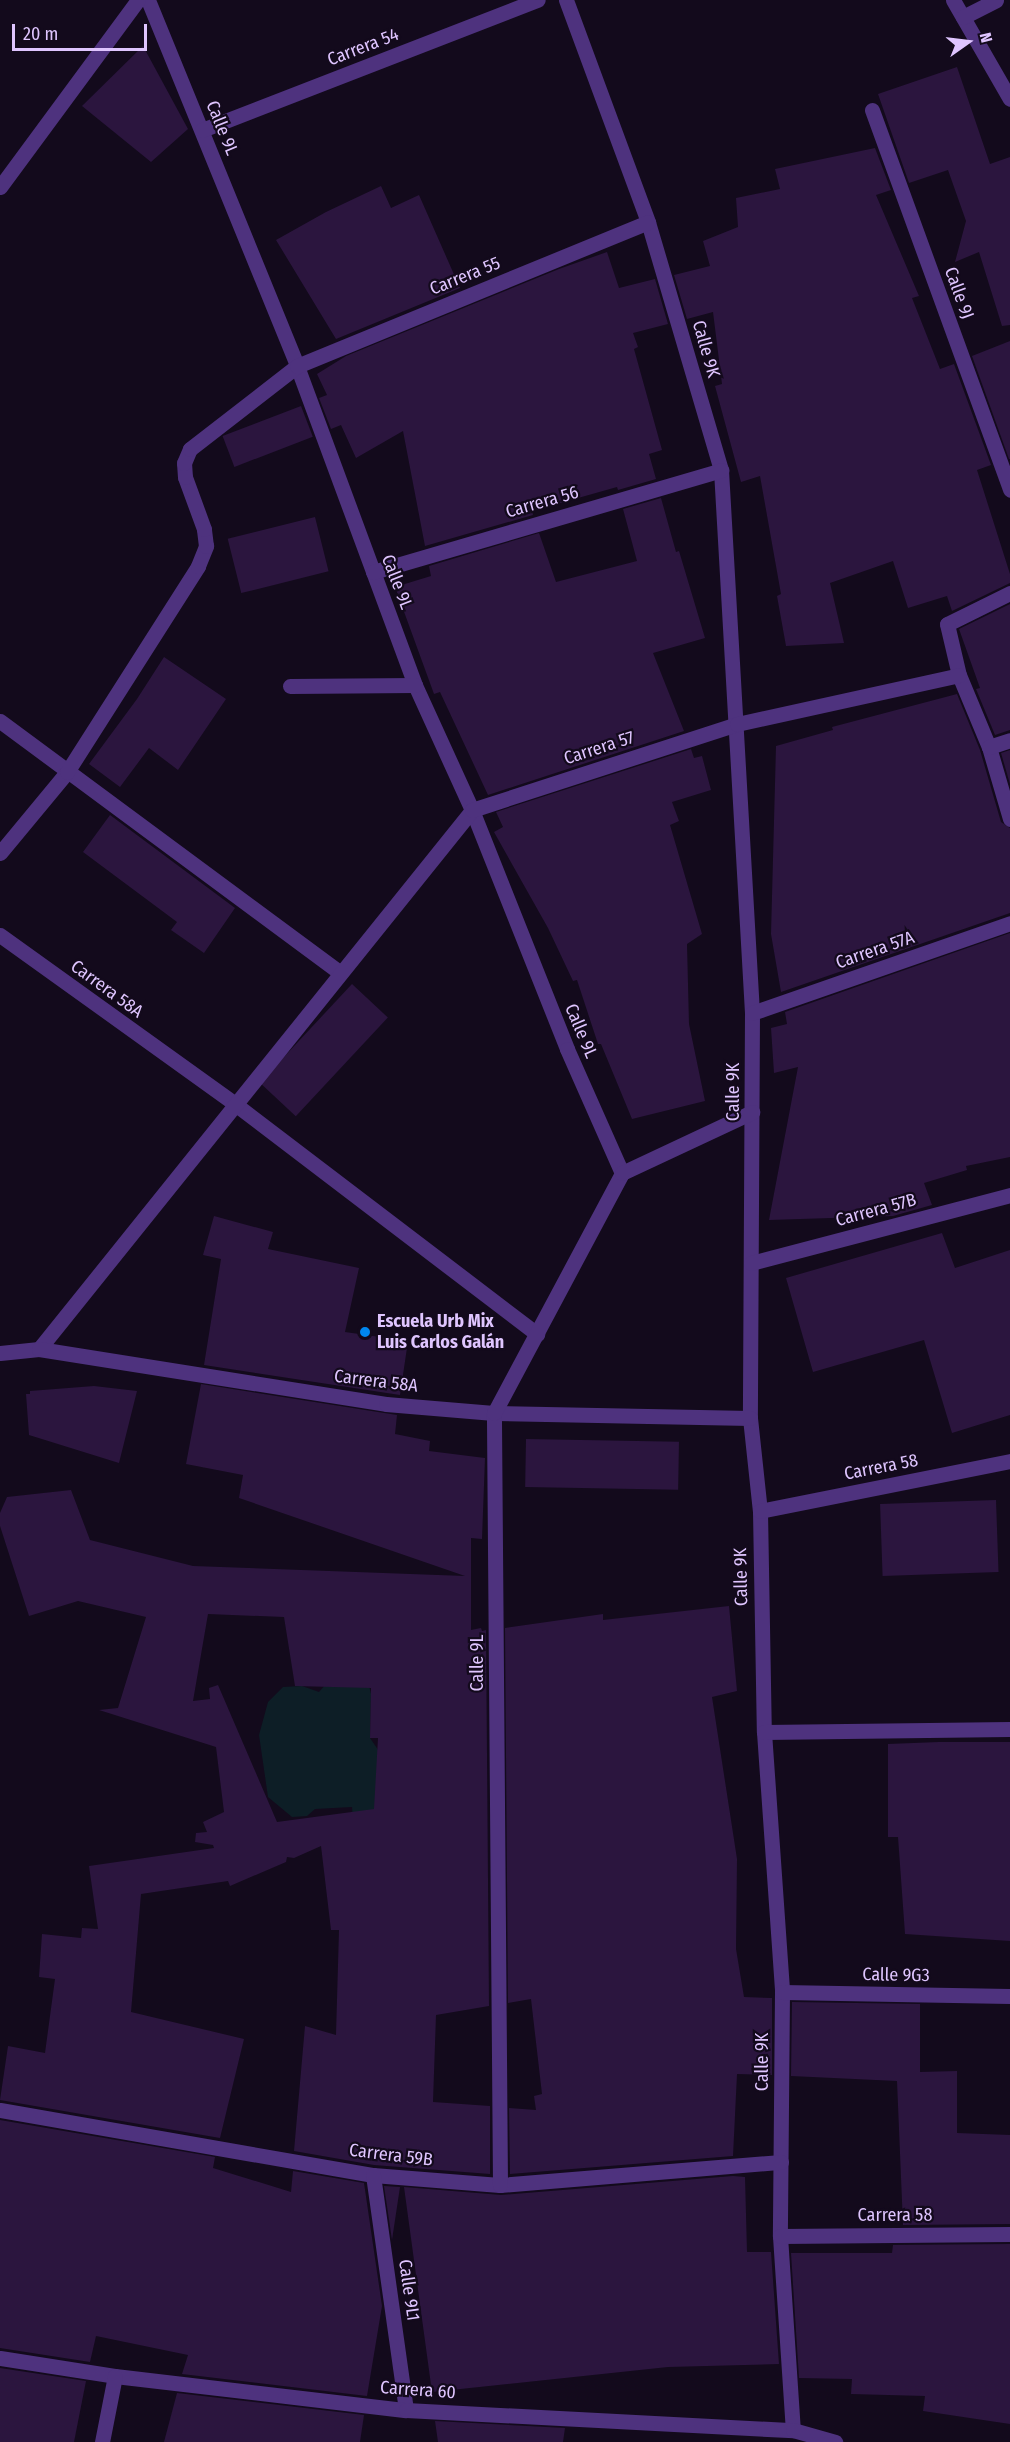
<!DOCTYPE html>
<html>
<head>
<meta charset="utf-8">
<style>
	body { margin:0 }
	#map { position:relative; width:1010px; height:2442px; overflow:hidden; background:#130a1c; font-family:"Fira Sans Condensed",sans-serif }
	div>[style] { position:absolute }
	.green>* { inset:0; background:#0d1e26 }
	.building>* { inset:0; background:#2b153e; transform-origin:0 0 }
	.minor>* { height:15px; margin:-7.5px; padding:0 7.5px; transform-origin:7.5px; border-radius:7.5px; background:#4e327e }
	.dots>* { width:16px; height:16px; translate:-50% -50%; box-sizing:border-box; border:3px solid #130a1c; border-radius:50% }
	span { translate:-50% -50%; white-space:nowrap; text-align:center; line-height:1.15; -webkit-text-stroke:4.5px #130a1c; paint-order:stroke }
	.street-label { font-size:18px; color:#dfc5ff }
	.poi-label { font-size:18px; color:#dfc5ff; font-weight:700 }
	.left { translate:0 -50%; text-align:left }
	.north { position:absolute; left:938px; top:12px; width:60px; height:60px; -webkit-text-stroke:4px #130a1c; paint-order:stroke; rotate:76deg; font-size:16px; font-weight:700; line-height:24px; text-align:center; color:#dfc5ff }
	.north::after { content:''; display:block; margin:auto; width:21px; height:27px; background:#dfc5ff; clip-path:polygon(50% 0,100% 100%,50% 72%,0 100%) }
	.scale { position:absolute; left:12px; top:24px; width:135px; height:27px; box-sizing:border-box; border:3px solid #dfc5ff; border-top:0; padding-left:8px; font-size:18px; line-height:21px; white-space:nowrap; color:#dfc5ff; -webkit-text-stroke:4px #130a1c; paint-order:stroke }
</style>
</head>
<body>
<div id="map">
	<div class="green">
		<div style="clip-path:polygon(365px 1668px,371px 1694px,370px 1738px,415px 1804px,356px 1867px,352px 1807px,315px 1809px,307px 1816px,292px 1817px,268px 1797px,259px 1735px,268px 1702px,283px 1687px,302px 1686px,319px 1692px,331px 1678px)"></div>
	</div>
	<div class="building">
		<div style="clip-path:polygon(143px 46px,188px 129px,151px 162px,82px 106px)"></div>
		<div style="clip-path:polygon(957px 67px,990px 164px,1010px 157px,1010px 325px,1002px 326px,979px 252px,955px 262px,966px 221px,948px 170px,909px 183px,878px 94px)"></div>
		<div style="clip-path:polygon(875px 148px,891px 190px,876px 195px,919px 296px,912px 298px,940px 369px,954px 364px,991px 465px,977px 470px,1010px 574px,1010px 583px,952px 611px,947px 596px,908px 608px,893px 561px,830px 583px,844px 643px,786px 646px,777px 596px,781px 594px,760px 476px,741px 482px,715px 386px,722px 384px,713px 312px,687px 319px,674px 275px,710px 266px,703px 241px,738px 227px,736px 198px,780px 189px,775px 169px)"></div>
		<div style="clip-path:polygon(381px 186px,391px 208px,419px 195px,460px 288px,336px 339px,276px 240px,326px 212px)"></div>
		<div style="clip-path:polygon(607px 252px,619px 288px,655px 279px,668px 324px,633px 333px,638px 347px,634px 349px,662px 450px,649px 454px,656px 479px,618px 490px,617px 487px,532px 511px,533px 515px,425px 546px,403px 431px,356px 458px,341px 425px,331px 429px,319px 398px,327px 395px,317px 374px,346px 356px,559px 269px)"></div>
		<div style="clip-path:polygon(1010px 341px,1010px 459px,1009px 459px,972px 356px)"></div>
		<div style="left:301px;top:406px;width:33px;height:84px;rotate:69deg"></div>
		<div style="clip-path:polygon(661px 498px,676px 552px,679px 551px,705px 638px,653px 653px,684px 731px,488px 795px,440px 692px,434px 694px,395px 587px,431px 576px,429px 566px,539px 533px,556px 582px,637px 561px,623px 509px)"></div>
		<div style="left:315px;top:517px;width:56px;height:90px;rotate:76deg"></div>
		<div style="clip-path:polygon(1010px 604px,1010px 730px,995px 735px,976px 689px,980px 688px,959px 629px)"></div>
		<div style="clip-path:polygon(164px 657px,226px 699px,178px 770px,149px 748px,120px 787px,89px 764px,137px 699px)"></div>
		<div style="clip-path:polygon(957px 694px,980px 750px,1001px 822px,1010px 828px,1010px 913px,781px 992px,771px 934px,776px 746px,833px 730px,832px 727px)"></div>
		<div style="clip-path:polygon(691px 749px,694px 758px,702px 756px,711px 790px,672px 802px,679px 821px,670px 825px,702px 934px,687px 944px,689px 1024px,705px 1101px,632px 1119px,601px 1044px,598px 1044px,577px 980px,573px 981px,548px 928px,494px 832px,503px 827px,496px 812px)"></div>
		<div style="clip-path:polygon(1010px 750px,1010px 784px,1001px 753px)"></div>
		<div style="clip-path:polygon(110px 815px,235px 908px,204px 953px,171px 930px,177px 922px,83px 852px)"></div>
		<div style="clip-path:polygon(1010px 933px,1010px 1157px,966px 1166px,967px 1170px,924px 1183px,932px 1205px,893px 1216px,769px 1220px,798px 1067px,774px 1073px,771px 1028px,787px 1024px,785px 1012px)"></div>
		<div style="left:352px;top:984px;width:49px;height:135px;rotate:43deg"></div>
		<div style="clip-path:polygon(214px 1216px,273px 1232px,268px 1249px,359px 1268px,345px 1332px,408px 1341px,400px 1395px,204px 1365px,221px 1259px,203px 1255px)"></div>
		<div style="clip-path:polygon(942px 1233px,955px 1268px,1010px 1250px,1010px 1415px,952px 1433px,924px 1340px,813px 1372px,786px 1278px)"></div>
		<div style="clip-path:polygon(evenodd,201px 1384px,397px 1415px,395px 1434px,430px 1441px,429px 1451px,485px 1458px,482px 1539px,471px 1538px,471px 1630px,481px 1628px,482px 1631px,486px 1630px,489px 2006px,436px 2015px,433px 2102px,490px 2106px,490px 2174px,374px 2165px,294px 2151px,305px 2026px,336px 2035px,339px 1930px,331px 1930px,321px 1846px,294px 1858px,287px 1857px,286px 1862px,230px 1886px,228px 1881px,141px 1894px,131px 2012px,244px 2039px,220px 2138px,0 2100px,8px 2046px,45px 2053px,55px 1979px,39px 1977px,42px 1934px,81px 1938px,82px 1928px,98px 1929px,89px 1866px,214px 1848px,213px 1845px,195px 1842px,196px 1833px,207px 1832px,203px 1822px,224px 1812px,216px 1747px,99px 1710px,118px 1708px,146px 1617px,78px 1601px,29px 1616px,0 1526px,0 1513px,7px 1497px,71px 1490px,90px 1540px,193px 1566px,465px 1576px,239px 1498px,243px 1475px,186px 1464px,201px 1384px,208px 1614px,284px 1617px,295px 1686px,371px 1688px,370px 1738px,378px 1738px,374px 1809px,277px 1822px,218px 1685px,209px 1688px,210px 1699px,193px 1701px,208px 1614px)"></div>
		<div style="clip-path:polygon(94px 1386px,137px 1391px,119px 1463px,29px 1435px,26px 1394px,30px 1394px,30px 1391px)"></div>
		<div style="left:526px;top:1439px;width:153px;height:48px;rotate:1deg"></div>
		<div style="left:996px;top:1500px;width:72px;height:116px;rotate:88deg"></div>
		<div style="clip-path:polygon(729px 1606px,737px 1691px,712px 1697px,737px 1859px,736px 1949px,744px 1997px,772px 1998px,772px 2075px,737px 2074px,733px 2156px,510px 2174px,509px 2108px,536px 2110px,534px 2096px,542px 2094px,531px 1999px,508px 2003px,505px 1628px,603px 1614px,603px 1620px)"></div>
		<div style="clip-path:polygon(939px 1742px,1010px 1742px,1010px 1941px,905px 1934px,898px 1837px,888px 1837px,888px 1744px)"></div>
		<div style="clip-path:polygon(792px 2002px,920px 2004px,920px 2072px,957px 2071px,957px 2133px,1010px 2135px,1010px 2224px,903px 2225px,897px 2081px,791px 2076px)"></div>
		<div style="clip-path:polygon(0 2120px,215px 2157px,213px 2168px,291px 2192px,293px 2171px,364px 2183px,382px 2306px,367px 2396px,182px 2374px,188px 2355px,96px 2336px,90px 2362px,0 2348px)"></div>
		<div style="clip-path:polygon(733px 2176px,745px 2177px,747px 2252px,771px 2252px,779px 2364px,668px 2367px,432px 2392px,404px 2187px,501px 2195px)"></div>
		<div style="clip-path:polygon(384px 2186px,400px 2187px,392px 2240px)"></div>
		<div style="clip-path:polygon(1010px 2244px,1010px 2424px,923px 2411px,925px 2396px,851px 2394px,852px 2379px,799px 2378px,791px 2253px,892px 2253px,893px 2245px)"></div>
		<div style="clip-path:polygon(0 2368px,86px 2381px,74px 2442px,0 2442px)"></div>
		<div style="clip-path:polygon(177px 2393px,364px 2415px,360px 2442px,164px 2442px)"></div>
		<div style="clip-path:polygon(435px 2421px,565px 2428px,563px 2442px,438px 2442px)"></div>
	</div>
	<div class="minor">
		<div style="left:148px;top:0;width:395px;rotate:67.8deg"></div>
		<div style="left:297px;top:366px;width:340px;rotate:69.7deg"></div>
		<div style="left:415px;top:685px;width:137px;rotate:65.5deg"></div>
		<div style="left:472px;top:810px;width:257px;rotate:68.3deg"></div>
		<div style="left:567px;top:1049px;width:136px;rotate:66.1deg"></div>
		<div style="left:566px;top:0;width:237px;rotate:69.7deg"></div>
		<div style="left:648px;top:222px;width:259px;rotate:73.6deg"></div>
		<div style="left:721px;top:470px;width:544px;rotate:86.73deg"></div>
		<div style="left:752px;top:1013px;width:405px;rotate:90.3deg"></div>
		<div style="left:750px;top:1418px;width:94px;rotate:83.9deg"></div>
		<div style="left:760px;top:1511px;width:221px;rotate:89deg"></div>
		<div style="left:764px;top:1732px;width:261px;rotate:86deg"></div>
		<div style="left:782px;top:1992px;width:244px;rotate:90.5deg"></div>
		<div style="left:780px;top:2236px;width:194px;rotate:86.2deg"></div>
		<div style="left:953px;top:0;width:114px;rotate:60.1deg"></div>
		<div style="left:963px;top:17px;width:37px;rotate:-27deg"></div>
		<div style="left:872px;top:110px;width:404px;rotate:70deg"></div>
		<div style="left:202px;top:130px;width:360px;rotate:-21.2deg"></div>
		<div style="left:0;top:187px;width:232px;rotate:-53.6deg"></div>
		<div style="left:373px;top:572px;width:363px;rotate:-16.3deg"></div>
		<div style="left:1010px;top:593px;width:70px;rotate:153.8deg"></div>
		<div style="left:947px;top:624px;width:52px;rotate:76.8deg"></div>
		<div style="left:959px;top:675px;width:78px;rotate:67.4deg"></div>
		<div style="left:989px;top:747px;width:75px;rotate:73.7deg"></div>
		<div style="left:290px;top:686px;width:125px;rotate:-0.5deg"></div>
		<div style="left:0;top:721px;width:423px;rotate:36.5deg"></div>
		<div style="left:989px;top:747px;width:22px;rotate:-18deg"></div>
		<div style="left:0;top:853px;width:105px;rotate:-50.4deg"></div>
		<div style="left:67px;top:772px;width:244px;rotate:-57.5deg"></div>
		<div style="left:198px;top:566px;width:22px;rotate:-68deg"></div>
		<div style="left:206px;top:546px;width:17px;rotate:-97deg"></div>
		<div style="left:204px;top:529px;width:55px;rotate:-110.1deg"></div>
		<div style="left:185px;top:477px;width:14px;rotate:-94deg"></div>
		<div style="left:184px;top:463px;width:15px;rotate:-67deg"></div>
		<div style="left:190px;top:449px;width:135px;rotate:-37.8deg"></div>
		<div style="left:297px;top:366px;width:379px;rotate:-22.3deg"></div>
		<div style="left:0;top:935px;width:289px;rotate:35.7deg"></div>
		<div style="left:235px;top:1104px;width:380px;rotate:37.3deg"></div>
		<div style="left:752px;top:1013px;width:273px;rotate:-19.2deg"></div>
		<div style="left:751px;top:1263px;width:268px;rotate:-14.7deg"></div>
		<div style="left:39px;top:1349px;width:691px;rotate:-51.22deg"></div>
		<div style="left:472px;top:810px;width:279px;rotate:-18deg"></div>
		<div style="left:737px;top:724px;width:227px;rotate:-12.4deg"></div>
		<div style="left:0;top:1353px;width:39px;rotate:-6deg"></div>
		<div style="left:39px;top:1349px;width:351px;rotate:9deg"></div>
		<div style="left:386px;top:1404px;width:108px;rotate:4.8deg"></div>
		<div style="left:494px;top:1413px;width:256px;rotate:1.1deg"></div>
		<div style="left:760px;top:1511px;width:255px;rotate:-11.3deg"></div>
		<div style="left:764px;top:1732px;width:246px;rotate:-0.7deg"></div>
		<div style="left:782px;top:1992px;width:228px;rotate:1deg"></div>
		<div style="left:0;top:2110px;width:379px;rotate:9.9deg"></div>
		<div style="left:373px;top:2175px;width:127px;rotate:4.5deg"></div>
		<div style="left:500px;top:2185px;width:282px;rotate:-4.7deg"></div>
		<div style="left:373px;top:2175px;width:237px;rotate:82deg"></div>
		<div style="left:500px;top:2185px;width:772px;rotate:-90.45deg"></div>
		<div style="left:494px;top:1413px;width:272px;rotate:-61.9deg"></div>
		<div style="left:622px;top:1173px;width:144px;rotate:-25.1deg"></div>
		<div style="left:780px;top:2236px;width:230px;rotate:-0.5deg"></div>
		<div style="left:0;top:2358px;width:116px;rotate:8.9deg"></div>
		<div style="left:115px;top:2376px;width:293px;rotate:6.7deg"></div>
		<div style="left:406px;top:2410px;width:388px;rotate:3deg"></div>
		<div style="left:793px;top:2430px;width:44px;rotate:15.9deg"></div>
		<div style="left:102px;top:2442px;width:67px;rotate:-78.9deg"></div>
	</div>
	<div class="dots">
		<div style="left:365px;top:1332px;background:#0087f0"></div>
	</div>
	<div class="street-label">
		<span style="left:363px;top:47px;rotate:-21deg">Carrera 54</span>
		<span style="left:222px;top:128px;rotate:68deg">Calle 9L</span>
		<span style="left:465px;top:276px;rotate:-22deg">Carrera 55</span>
		<span style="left:959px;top:293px;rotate:70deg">Calle 9J</span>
		<span style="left:706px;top:349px;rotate:74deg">Calle 9K</span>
		<span style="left:542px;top:502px;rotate:-16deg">Carrera 56</span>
		<span style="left:397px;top:582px;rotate:69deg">Calle 9L</span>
		<span style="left:599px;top:748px;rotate:-18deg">Carrera 57</span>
		<span style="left:875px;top:950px;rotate:-19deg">Carrera 57A</span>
		<span style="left:107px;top:989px;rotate:36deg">Carrera 58A</span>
		<span style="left:581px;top:1031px;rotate:67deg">Calle 9L</span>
		<span style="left:733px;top:1092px;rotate:-90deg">Calle 9K</span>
		<span style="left:876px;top:1210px;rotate:-15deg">Carrera 57B</span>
		<span style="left:376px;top:1381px;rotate:7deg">Carrera 58A</span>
		<span style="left:881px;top:1467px;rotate:-11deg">Carrera 58</span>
		<span style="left:741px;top:1577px;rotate:-91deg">Calle 9K</span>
		<span style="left:477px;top:1663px;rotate:-90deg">Calle 9L</span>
		<span style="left:896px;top:1975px;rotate:1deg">Calle 9G3</span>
		<span style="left:762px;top:2062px;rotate:-90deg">Calle 9K</span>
		<span style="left:391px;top:2155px;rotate:7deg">Carrera 59B</span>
		<span style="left:895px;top:2215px">Carrera 58</span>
		<span style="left:409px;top:2290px;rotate:82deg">Calle 9L1</span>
		<span style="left:418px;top:2390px;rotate:4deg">Carrera 60</span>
	</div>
	<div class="poi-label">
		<span class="left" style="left:377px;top:1332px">Escuela Urb Mix<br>Luis Carlos Galán</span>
	</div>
	<div class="north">N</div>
	<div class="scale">20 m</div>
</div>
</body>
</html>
